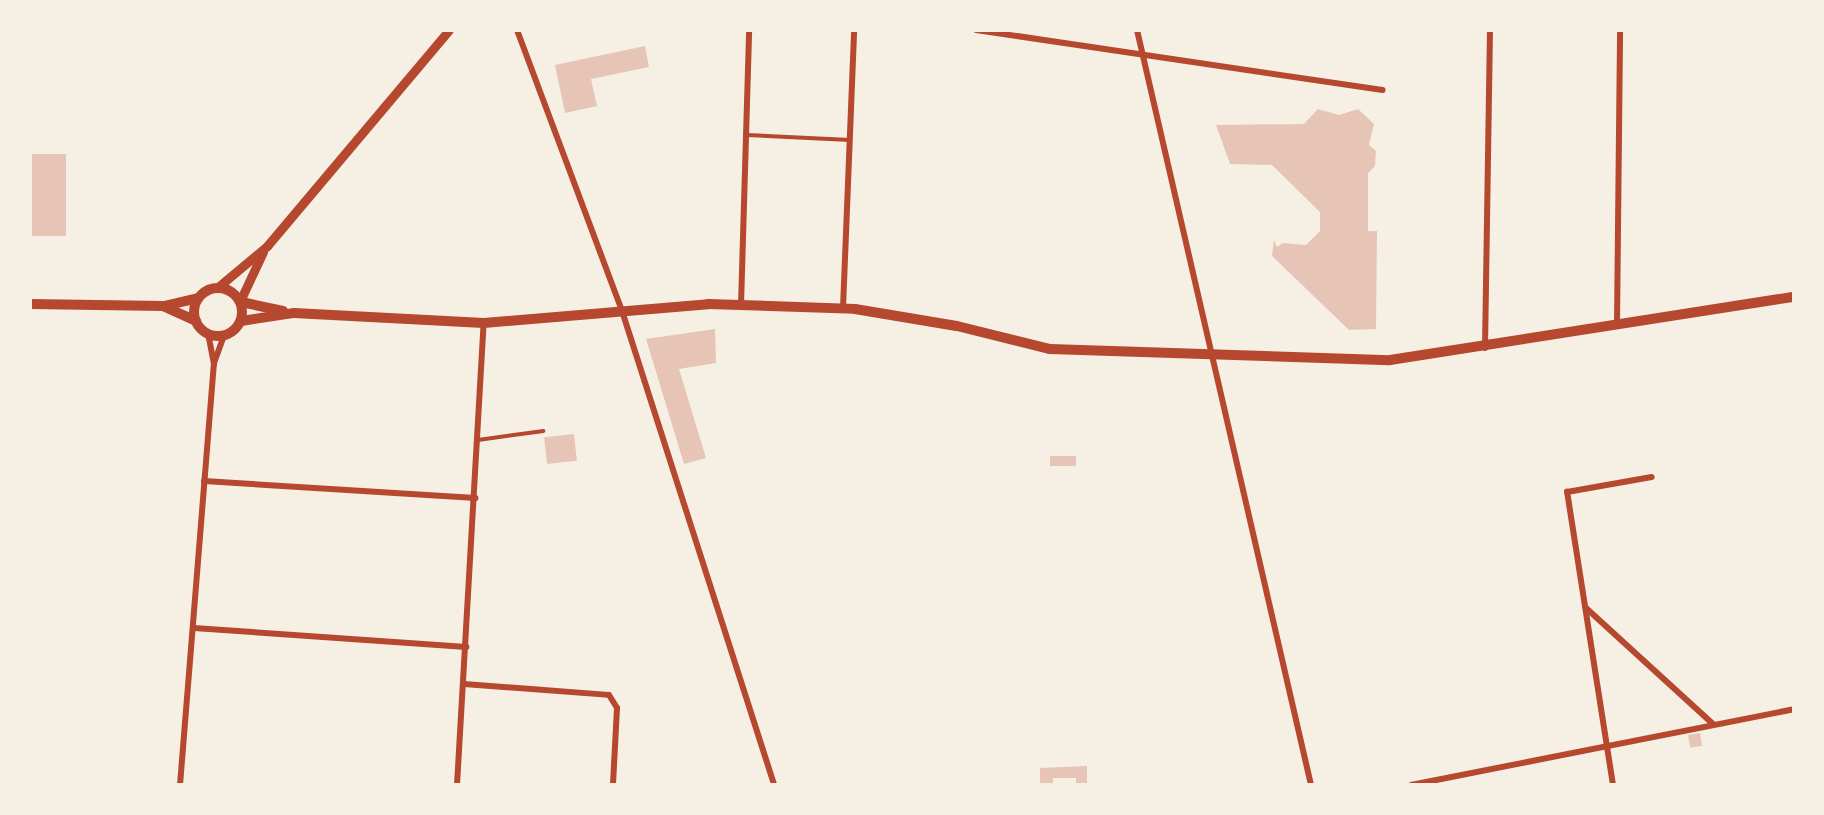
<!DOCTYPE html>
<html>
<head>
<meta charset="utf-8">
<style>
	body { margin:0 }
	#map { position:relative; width:1824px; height:815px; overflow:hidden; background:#f6efe4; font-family:"Open Sans",sans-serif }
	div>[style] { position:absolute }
	.building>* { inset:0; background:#e6c5b7; transform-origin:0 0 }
	.service>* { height:4px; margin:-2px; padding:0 2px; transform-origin:2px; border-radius:2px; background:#b5482f }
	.minor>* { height:6px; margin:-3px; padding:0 3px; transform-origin:3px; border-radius:3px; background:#b5482f }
	.tertiary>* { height:9px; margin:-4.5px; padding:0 4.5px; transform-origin:4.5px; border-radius:4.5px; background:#b5482f }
	.secondary>* { height:10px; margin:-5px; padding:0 5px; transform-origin:5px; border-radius:5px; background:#b5482f }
	.secondary>.ring { margin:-5px; padding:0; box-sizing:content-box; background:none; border:10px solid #b5482f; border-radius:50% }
	span { translate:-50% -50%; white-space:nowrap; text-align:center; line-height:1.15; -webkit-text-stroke:9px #f6efe4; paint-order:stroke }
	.frame { position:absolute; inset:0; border:32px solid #f6efe4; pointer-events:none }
</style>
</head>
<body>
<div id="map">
	<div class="building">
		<div style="clip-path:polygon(645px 46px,649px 67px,591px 79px,597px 106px,565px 113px,555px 65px)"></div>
		<div style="clip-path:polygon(1318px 109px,1339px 115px,1358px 109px,1374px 124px,1369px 145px,1376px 151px,1375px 166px,1368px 173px,1368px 231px,1377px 231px,1376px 329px,1349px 330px,1272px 256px,1274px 240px,1277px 247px,1283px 243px,1306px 245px,1320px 231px,1320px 212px,1272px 165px,1230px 164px,1216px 125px,1304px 124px)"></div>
		<div style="left:30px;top:154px;width:36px;height:82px"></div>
		<div style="clip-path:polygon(715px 329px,716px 363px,679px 369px,706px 458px,684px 464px,646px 339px)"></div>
		<div style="left:574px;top:434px;width:27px;height:30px;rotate:84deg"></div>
		<div style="left:1076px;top:456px;width:10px;height:26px;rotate:90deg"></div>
		<div style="left:1700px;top:733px;width:13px;height:12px;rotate:81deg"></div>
		<div style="clip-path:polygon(1087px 766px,1087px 785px,1076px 785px,1076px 778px,1053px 778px,1053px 785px,1040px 785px,1040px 768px)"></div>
	</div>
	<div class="service">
		<div style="left:747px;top:135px;width:103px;rotate:2.8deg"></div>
		<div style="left:478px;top:440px;width:66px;rotate:-7.9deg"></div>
	</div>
	<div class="minor">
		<div style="left:517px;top:30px;width:303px;rotate:69.5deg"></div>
		<div style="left:623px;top:314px;width:495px;rotate:72.2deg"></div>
		<div style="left:976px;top:30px;width:411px;rotate:8.4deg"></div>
		<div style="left:1137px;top:30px;width:775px;rotate:77.02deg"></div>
		<div style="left:741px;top:305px;width:275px;rotate:-88.3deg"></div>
		<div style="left:843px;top:308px;width:278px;rotate:-87.7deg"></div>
		<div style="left:1617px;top:324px;width:294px;rotate:-89.4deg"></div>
		<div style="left:1485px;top:348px;width:318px;rotate:-89.1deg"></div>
		<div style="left:214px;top:363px;width:29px;rotate:-70deg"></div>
		<div style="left:204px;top:481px;width:272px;rotate:3.6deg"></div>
		<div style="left:1586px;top:608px;width:172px;rotate:42.4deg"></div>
		<div style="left:194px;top:628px;width:273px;rotate:4deg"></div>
		<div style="left:464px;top:684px;width:145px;rotate:4.3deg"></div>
		<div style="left:609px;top:695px;width:15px;rotate:58deg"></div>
		<div style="left:617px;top:708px;width:77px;rotate:93deg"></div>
		<div style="left:180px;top:785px;width:422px;rotate:-85.4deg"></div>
		<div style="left:214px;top:364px;width:31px;rotate:-101deg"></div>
		<div style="left:457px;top:785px;width:463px;rotate:-86.7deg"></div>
		<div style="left:1411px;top:785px;width:390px;rotate:-11.2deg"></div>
		<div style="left:1613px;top:785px;width:297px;rotate:-98.9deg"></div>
		<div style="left:1567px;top:492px;width:86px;rotate:-10deg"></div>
	</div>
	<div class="tertiary">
		<div style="left:218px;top:287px;width:64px;rotate:-39.9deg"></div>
		<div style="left:267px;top:246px;width:282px;rotate:-49.9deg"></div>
		<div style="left:240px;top:301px;width:54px;rotate:-64.9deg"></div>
	</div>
	<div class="secondary">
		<div class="ring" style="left:194px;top:288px;width:38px;height:38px"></div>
		<div style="left:241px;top:302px;width:43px;rotate:12.1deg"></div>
		<div style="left:30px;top:304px;width:134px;rotate:0.9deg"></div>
		<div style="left:164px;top:306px;width:35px;rotate:-13deg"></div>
		<div style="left:165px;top:307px;width:34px;rotate:24deg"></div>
		<div style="left:241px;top:321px;width:54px;rotate:-8.6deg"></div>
		<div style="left:294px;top:313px;width:190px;rotate:3deg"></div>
		<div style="left:484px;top:323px;width:225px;rotate:-4.8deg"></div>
		<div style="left:708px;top:304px;width:147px;rotate:1.9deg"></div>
		<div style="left:855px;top:309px;width:103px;rotate:9.5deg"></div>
		<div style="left:957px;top:326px;width:96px;rotate:13.9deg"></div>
		<div style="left:1050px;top:349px;width:340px;rotate:1.9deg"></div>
		<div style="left:1390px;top:360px;width:409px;rotate:-8.9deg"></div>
	</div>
	<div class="frame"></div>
</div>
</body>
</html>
